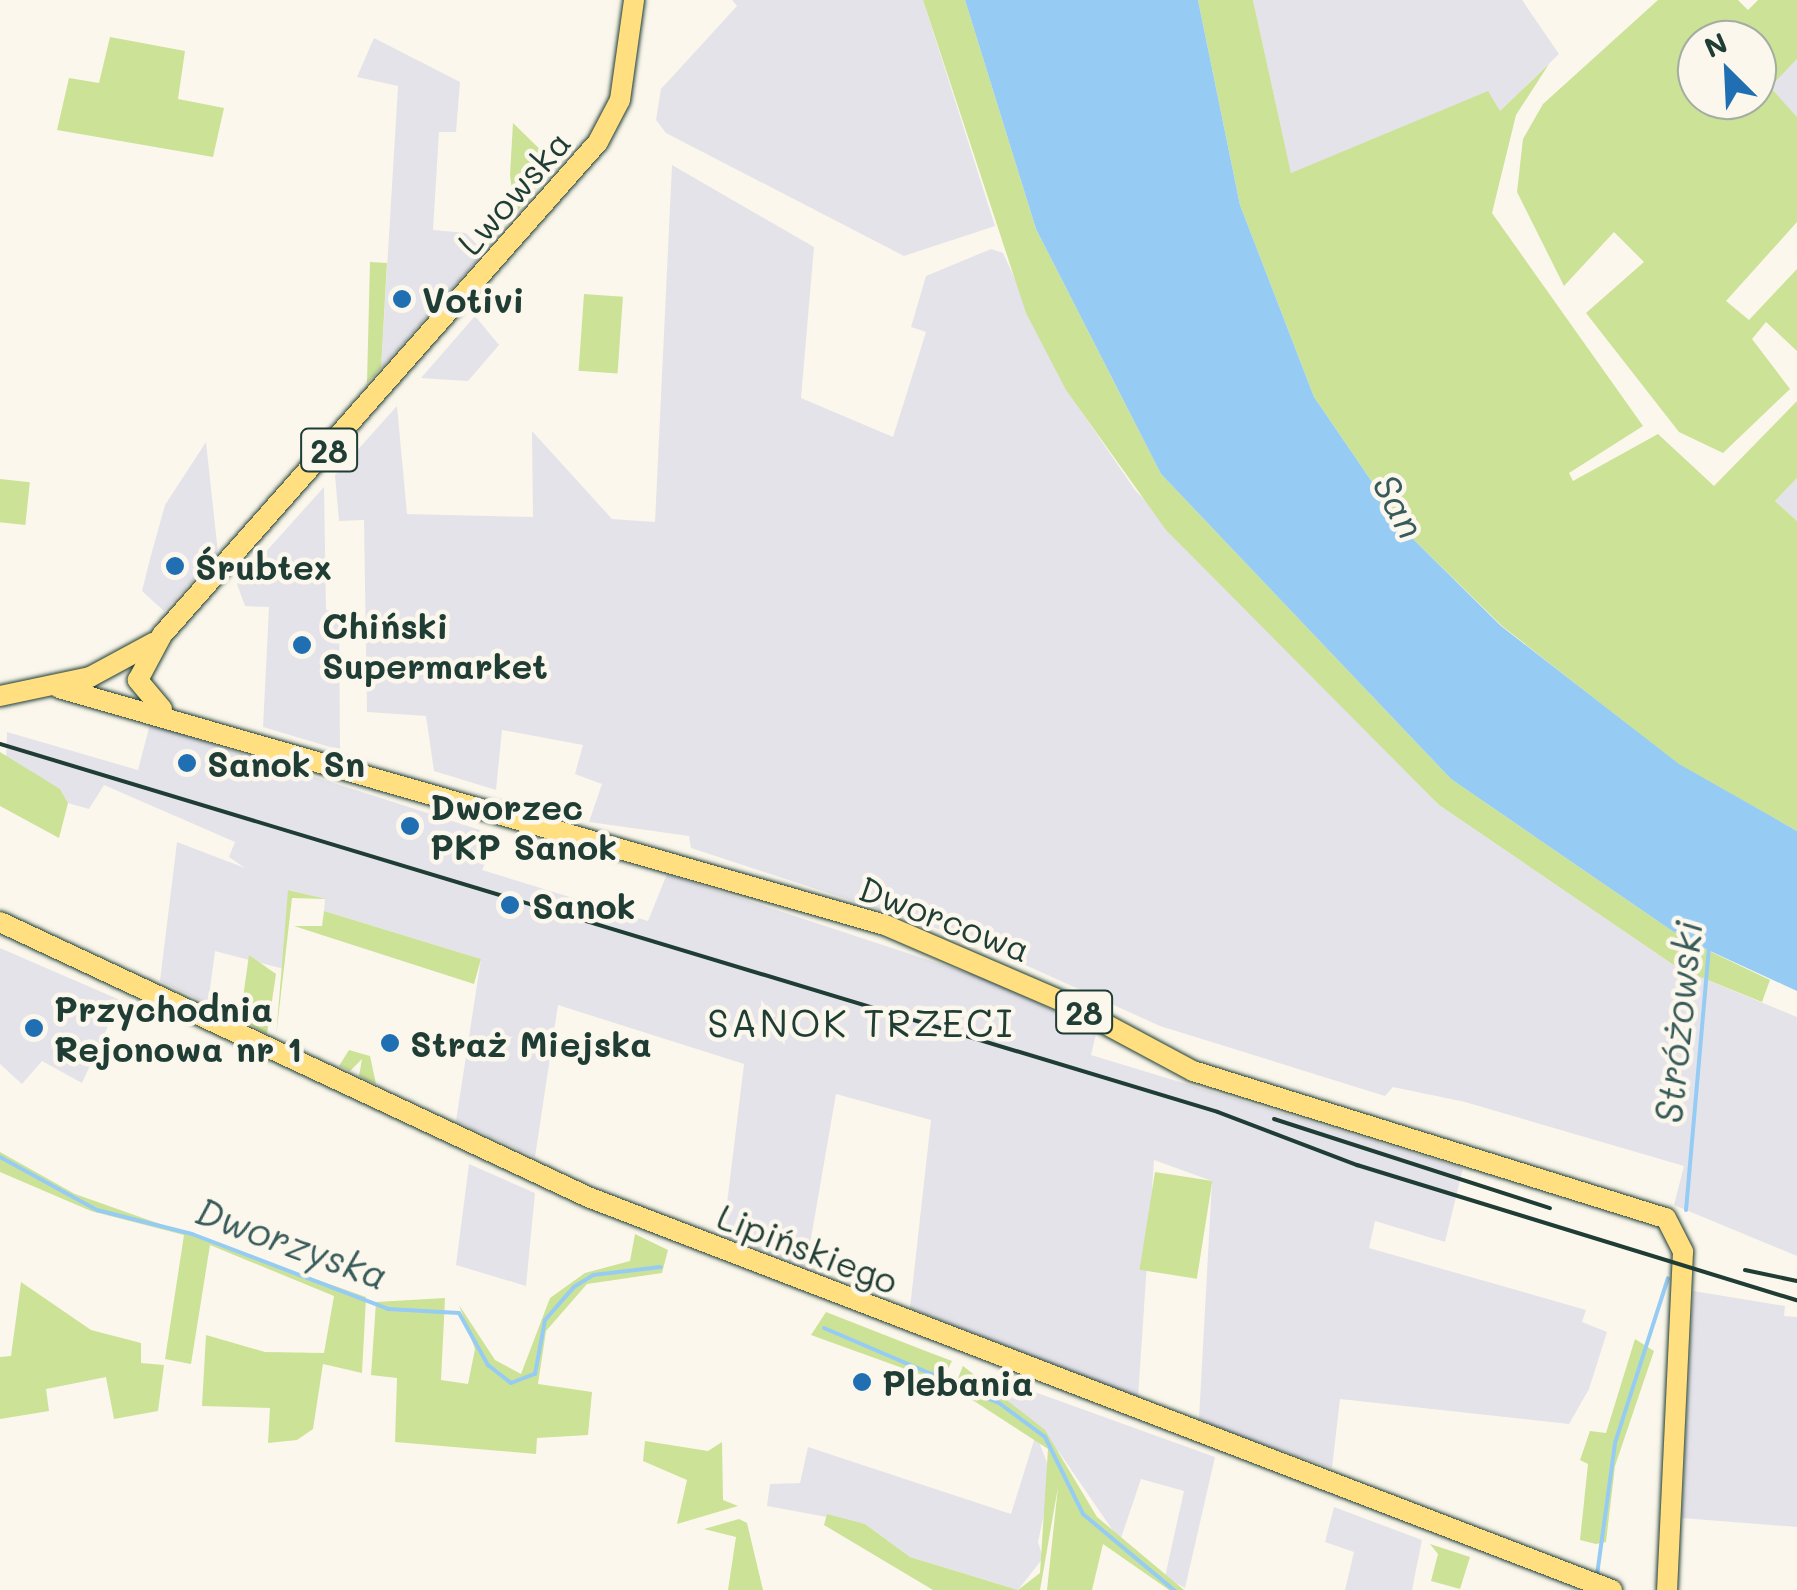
<!DOCTYPE html>
<html>
<head>
<meta charset="utf-8">
<style>
	body { margin:0 }
	#map { position:relative; width:1797px; height:1590px; overflow:hidden; background:#fbf7ec; font-family:Mali,sans-serif }
	div>[style] { position:absolute }
	.built>* { inset:0; background:#e5e3ea }
	.green>* { inset:0; background:#cce297; transform-origin:0 0 }
	.water>* { inset:0; background:#96ccf4 }
	.stream>* { height:4px; margin:-2px; padding:0 2px; transform-origin:2px; border-radius:2px; background:#96ccf4 }
	.roads { filter:drop-shadow(0 0 2px #1f3d34) drop-shadow(0 0 2px #1f3d34) }
	.primary>* { height:20px; margin:-10px; padding:0 10px; transform-origin:10px; border-radius:10px; background:#ffdf80 }
	.rail>* { height:4px; margin:-2px; padding:0 2px; transform-origin:2px; border-radius:2px; background:#1f3d34 }
	.dots>* { width:28px; height:28px; translate:-50% -50%; box-sizing:border-box; border:5px solid #fbf7ec; border-radius:50% }
	span { translate:-50% -50%; white-space:nowrap; text-align:center; line-height:1.15; -webkit-text-stroke:9px #fbf7ec; paint-order:stroke }
	.shield-label span { padding:2px 8px; background:#fbf7ec; border:2px solid; border-radius:8px; -webkit-text-stroke-width:0 }
	.shield-label { font-size:32px; color:#1f3d34; font-weight:700 }
	.street-label { font-size:35px; color:#1f3d34 }
	.poi-label { font-size:35px; color:#1f3d34; font-weight:700 }
	.left { translate:0 -50%; text-align:left }
	.water-label { font-size:38px; color:#375a5a; font-style:italic }
	.neighbourhood-label { font-size:38px; color:#1f3d34; letter-spacing:2.5px }
	.north { position:absolute; left:1677px; top:20px; width:100px; height:100px; box-sizing:border-box; background:#fbf7ec; border:2px solid #a3ada2; border-radius:50%; rotate:336deg; font-size:28px; font-weight:700; line-height:40px; text-align:center; color:#1f3d34 }
	.north::after { content:''; display:block; margin:auto; width:35px; height:45px; background:#1f6fb2; clip-path:polygon(50% 0,100% 100%,50% 72%,0 100%) }
</style>
</head>
<body>
<div id="map">
	<div class="built">
		<div style="clip-path:polygon(732px 0,923px 0,995px 226px,904px 256px,666px 133px,656px 120px,661px 89px,737px 6px)"></div>
		<div style="clip-path:polygon(1253px 0,1522px 0,1559px 54px,1499px 112px,1488px 92px,1291px 174px)"></div>
		<div style="clip-path:polygon(374px 38px,460px 82px,456px 132px,439px 132px,433px 230px,466px 233px,484px 252px,381px 368px,398px 86px,357px 77px)"></div>
		<div style="clip-path:polygon(1797px 59px,1797px 117px,1769px 87px)"></div>
		<div style="clip-path:polygon(672px 165px,814px 247px,801px 398px,893px 437px,926px 332px,911px 327px,926px 276px,991px 249px,1003px 253px,1066px 389px,1135px 490px,1439px 805px,1678px 968px,1797px 1017px,1797px 1256px,1674px 1205px,1684px 1166px,1465px 1102px,1393px 1087px,1385px 1096px,1160px 1026px,966px 938px,691px 848px,689px 836px,589px 822px,602px 784px,575px 774px,583px 745px,502px 730px,496px 790px,434px 771px,426px 716px,367px 712px,364px 520px,339px 521px,335px 475px,397px 406px,407px 514px,533px 517px,532px 431px,612px 519px,655px 522px)"></div>
		<div style="clip-path:polygon(475px 316px,499px 345px,468px 381px,421px 378px)"></div>
		<div style="clip-path:polygon(206px 442px,218px 553px,164px 611px,142px 591px,150px 559px,165px 505px)"></div>
		<div style="clip-path:polygon(1797px 478px,1797px 521px,1775px 501px)"></div>
		<div style="clip-path:polygon(324px 487px,326px 610px,339px 612px,340px 750px,263px 727px,269px 607px,245px 606px,237px 584px)"></div>
		<div style="clip-path:polygon(150px 724px,499px 836px,482px 870px,648px 921px,667px 874px,986px 979px,1097px 1030px,1091px 1055px,1463px 1168px,1445px 1242px,1375px 1221px,1369px 1248px,1586px 1310px,1582px 1322px,1607px 1332px,1589px 1389px,1569px 1424px,1340px 1399px,1332px 1468px,1253px 1441px,1199px 1419px,1212px 1181px,1154px 1160px,1138px 1397px,910px 1308px,931px 1120px,836px 1094px,806px 1267px,723px 1236px,744px 1064px,558px 1005px,535px 1157px,456px 1121px,481px 959px,324px 911px,325px 899px,289px 890px,284px 969px,215px 951px,208px 1004px,160px 981px,177px 842px,245px 868px,229px 857px,235px 842px,104px 785px,89px 809px,68px 803px,60px 789px,6px 760px,7px 732px,138px 770px)"></div>
		<div style="clip-path:polygon(0 948px,120px 1000px,82px 1083px,42px 1061px,22px 1084px,0 1064px)"></div>
		<div style="clip-path:polygon(469px 1164px,535px 1193px,526px 1286px,456px 1265px)"></div>
		<div style="clip-path:polygon(1693px 1291px,1785px 1306px,1784px 1316px,1797px 1317px,1797px 1527px,1682px 1518px)"></div>
		<div style="clip-path:polygon(1007px 1382px,1215px 1457px,1185px 1588px,1165px 1577px,1184px 1491px,1141px 1479px,1120px 1541px,1059px 1452px,1001px 1399px)"></div>
		<div style="clip-path:polygon(1036px 1434px,1052px 1476px,1038px 1542px,1043px 1558px,1018px 1590px,910px 1557px,865px 1524px,767px 1506px,770px 1484px,800px 1483px,808px 1447px,1011px 1514px)"></div>
		<div style="clip-path:polygon(1334px 1507px,1422px 1540px,1412px 1590px,1345px 1590px,1354px 1552px,1325px 1542px)"></div>
	</div>
	<div class="green">
		<div style="clip-path:polygon(923px 0,965px 0,1036px 229px,1161px 474px,1451px 779px,1684px 939px,1770px 980px,1762px 1002px,1678px 968px,1439px 805px,1166px 530px,1066px 390px,1026px 313px)"></div>
		<div style="clip-path:polygon(1198px 0,1253px 0,1291px 173px,1488px 91px,1500px 111px,1549px 64px,1516px 115px,1492px 213px,1643px 426px,1569px 473px,1573px 481px,1658px 434px,1714px 486px,1797px 401px,1797px 478px,1775px 501px,1797px 521px,1797px 831px,1678px 764px,1502px 626px,1407px 533px,1314px 397px,1240px 205px)"></div>
		<div style="clip-path:polygon(evenodd,1658px 0,1738px 0,1748px 10px,1758px 0,1797px 0,1797px 59px,1770px 87px,1797px 117px,1797px 222px,1726px 301px,1749px 320px,1797px 269px,1797px 351px,1766px 322px,1752px 339px,1790px 389px,1723px 453px,1679px 432px,1586px 313px,1644px 262px,1614px 232px,1564px 286px,1517px 192px,1523px 139px,1543px 104px,1658px 0,1697px 40px,1757px 40px,1757px 100px,1697px 100px,1697px 40px)"></div>
		<div style="clip-path:polygon(110px 37px,185px 51px,178px 99px,224px 108px,213px 157px,57px 130px,69px 78px,99px 83px)"></div>
		<div style="clip-path:polygon(513px 123px,555px 164px,515px 214px,510px 175px)"></div>
		<div style="clip-path:polygon(370px 262px,387px 263px,381px 368px,367px 383px)"></div>
		<div style="left:584px;top:294px;width:39px;height:77px;rotate:4deg"></div>
		<div style="left:0;top:479px;width:30px;height:43px;rotate:6deg"></div>
		<div style="clip-path:polygon(0 752px,60px 789px,68px 803px,59px 838px,0 806px)"></div>
		<div style="clip-path:polygon(288px 890px,326px 899px,292px 898px,276px 1037px)"></div>
		<div style="clip-path:polygon(324px 911px,481px 959px,474px 984px,294px 926px,322px 926px)"></div>
		<div style="clip-path:polygon(249px 955px,276px 974px,267px 1034px,240px 1019px)"></div>
		<div style="clip-path:polygon(349px 1050px,370px 1056px,376px 1084px,359px 1076px,362px 1059px,350px 1071px,339px 1066px)"></div>
		<div style="clip-path:polygon(0 1152px,75px 1194px,366px 1297px,362px 1373px,323px 1364px,313px 1429px,297px 1440px,268px 1443px,270px 1408px,202px 1406px,206px 1335px,265px 1352px,324px 1353px,334px 1296px,210px 1245px,191px 1364px,165px 1359px,184px 1235px,91px 1211px,0 1172px)"></div>
		<div style="left:1155px;top:1172px;width:58px;height:99px;rotate:9deg"></div>
		<div style="clip-path:polygon(635px 1234px,668px 1250px,662px 1273px,587px 1284px,546px 1331px,538px 1384px,592px 1392px,588px 1435px,537px 1438px,536px 1454px,395px 1442px,397px 1378px,371px 1375px,376px 1302px,445px 1298px,441px 1380px,468px 1384px,475px 1349px,459px 1305px,495px 1360px,521px 1374px,550px 1298px,585px 1273px,630px 1261px)"></div>
		<div style="clip-path:polygon(21px 1282px,91px 1330px,141px 1343px,141px 1363px,164px 1365px,158px 1411px,114px 1419px,106px 1377px,46px 1389px,49px 1411px,0 1419px,0 1357px,11px 1356px)"></div>
		<div style="clip-path:polygon(826px 1312px,923px 1350px,952px 1361px,941px 1382px,811px 1335px)"></div>
		<div style="clip-path:polygon(1635px 1339px,1654px 1351px,1615px 1466px,1606px 1542px,1596px 1544px,1580px 1540px,1588px 1464px,1580px 1460px,1590px 1431px,1606px 1433px)"></div>
		<div style="clip-path:polygon(963px 1366px,1045px 1430px,1097px 1517px,1184px 1590px,1169px 1590px,1103px 1544px,1092px 1590px,1047px 1590px,1058px 1487px,1040px 1590px,933px 1590px,824px 1525px,827px 1514px,865px 1524px,910px 1557px,1018px 1590px,1040px 1573px,1048px 1449px,954px 1388px)"></div>
		<div style="clip-path:polygon(645px 1441px,708px 1451px,722px 1442px,723px 1500px,738px 1506px,677px 1524px,687px 1480px,643px 1461px)"></div>
		<div style="clip-path:polygon(739px 1519px,747px 1523px,763px 1590px,728px 1590px,736px 1537px,704px 1529px)"></div>
		<div style="clip-path:polygon(1430px 1544px,1470px 1557px,1460px 1589px,1431px 1581px,1438px 1554px)"></div>
	</div>
	<div class="water">
		<div style="clip-path:polygon(965px 0,1198px 0,1240px 205px,1314px 397px,1407px 533px,1501px 626px,1679px 764px,1797px 831px,1797px 991px,1684px 939px,1451px 779px,1161px 474px,1036px 229px)"></div>
	</div>
	<div class="stream">
		<div style="left:0;top:1157px;width:111px;rotate:28.7deg"></div>
		<div style="left:97px;top:1210px;width:98px;rotate:14.2deg"></div>
		<div style="left:192px;top:1234px;width:210px;rotate:20.9deg"></div>
		<div style="left:388px;top:1309px;width:71px;rotate:3.2deg"></div>
		<div style="left:459px;top:1313px;width:60px;rotate:60.9deg"></div>
		<div style="left:488px;top:1365px;width:29px;rotate:38deg"></div>
		<div style="left:511px;top:1383px;width:26px;rotate:-21deg"></div>
		<div style="left:535px;top:1374px;width:55px;rotate:-79.5deg"></div>
		<div style="left:545px;top:1320px;width:44px;rotate:-48.7deg"></div>
		<div style="left:574px;top:1287px;width:22px;rotate:-32deg"></div>
		<div style="left:593px;top:1275px;width:68px;rotate:-6.7deg"></div>
		<div style="left:1686px;top:1210px;width:264px;rotate:-85deg"></div>
		<div style="left:824px;top:1328px;width:190px;rotate:23.2deg"></div>
		<div style="left:999px;top:1403px;width:57px;rotate:36.5deg"></div>
		<div style="left:1045px;top:1437px;width:86px;rotate:63.7deg"></div>
		<div style="left:1083px;top:1514px;width:119px;rotate:39.9deg"></div>
		<div style="left:1597px;top:1575px;width:133px;rotate:-82.2deg"></div>
		<div style="left:1615px;top:1443px;width:173px;rotate:-72.2deg"></div>
	</div>
	<div class="roads">
		<div class="primary">
			<div style="left:59px;top:688px;width:859px;rotate:16.01deg"></div>
			<div style="left:885px;top:925px;width:197px;rotate:23.3deg"></div>
			<div style="left:1066px;top:1003px;width:144px;rotate:28.2deg"></div>
			<div style="left:1193px;top:1071px;width:495px;rotate:17.3deg"></div>
			<div style="left:1666px;top:1218px;width:38px;rotate:63deg"></div>
			<div style="left:1683px;top:1252px;width:338px;rotate:92.7deg"></div>
			<div style="left:0;top:696px;width:92px;rotate:-11.9deg"></div>
			<div style="left:90px;top:677px;width:72px;rotate:-28.4deg"></div>
			<div style="left:162px;top:709px;width:38px;rotate:-130deg"></div>
			<div style="left:138px;top:680px;width:51px;rotate:-61.9deg"></div>
			<div style="left:162px;top:635px;width:658px;rotate:-48.51deg"></div>
			<div style="left:598px;top:142px;width:47px;rotate:-62.4deg"></div>
			<div style="left:620px;top:100px;width:101px;rotate:-82deg"></div>
			<div style="left:0;top:922px;width:649px;rotate:25.06deg"></div>
			<div style="left:588px;top:1197px;width:1097px;rotate:21deg"></div>
		</div>
	</div>
	<div class="rail">
		<div style="left:0;top:744px;width:1272px;rotate:16.81deg"></div>
		<div style="left:1218px;top:1112px;width:149px;rotate:20.9deg"></div>
		<div style="left:1357px;top:1165px;width:460px;rotate:17.1deg"></div>
		<div style="left:1274px;top:1119px;width:290px;rotate:17.9deg"></div>
		<div style="left:1745px;top:1270px;width:53px;rotate:11.9deg"></div>
	</div>
	<div class="dots">
		<div style="left:402px;top:299px;background:#1f6fb2"></div>
		<div style="left:175px;top:566px;background:#1f6fb2"></div>
		<div style="left:302px;top:645px;background:#1f6fb2"></div>
		<div style="left:187px;top:763px;background:#1f6fb2"></div>
		<div style="left:410px;top:826px;background:#1f6fb2"></div>
		<div style="left:510px;top:905px;background:#1f6fb2"></div>
		<div style="left:34px;top:1028px;background:#1f6fb2"></div>
		<div style="left:390px;top:1043px;background:#1f6fb2"></div>
		<div style="left:862px;top:1382px;background:#1f6fb2"></div>
	</div>
	<div class="shield-label">
		<span style="left:329px;top:450px">28</span>
		<span style="left:1084px;top:1012px">28</span>
	</div>
	<div class="street-label">
		<span style="left:513px;top:192px;rotate:-49deg">Lwowska</span>
		<span style="left:945px;top:918px;rotate:21deg">Dworcowa</span>
		<span style="left:808px;top:1248px;rotate:21deg">Lipińskiego</span>
	</div>
	<div class="poi-label">
		<span class="left" style="left:422px;top:299px">Votivi</span>
		<span class="left" style="left:195px;top:566px">Śrubtex</span>
		<span class="left" style="left:322px;top:645px">Chiński<br>Supermarket</span>
		<span class="left" style="left:207px;top:763px">Sanok Sn</span>
		<span class="left" style="left:430px;top:826px">Dworzec<br>PKP Sanok</span>
		<span class="left" style="left:532px;top:905px">Sanok</span>
		<span class="left" style="left:54px;top:1028px">Przychodnia<br>Rejonowa nr 1</span>
		<span class="left" style="left:410px;top:1043px">Straż Miejska</span>
		<span class="left" style="left:882px;top:1382px">Plebania</span>
	</div>
	<div class="water-label">
		<span style="left:1399px;top:506px;rotate:62deg">San</span>
		<span style="left:1678px;top:1022px;rotate:-84deg">Stróżowski</span>
		<span style="left:292px;top:1243px;rotate:20deg">Dworzyska</span>
	</div>
	<div class="neighbourhood-label">
		<span style="left:861px;top:1023px">SANOK TRZECI</span>
	</div>
	<div class="north">N</div>
</div>
</body>
</html>
